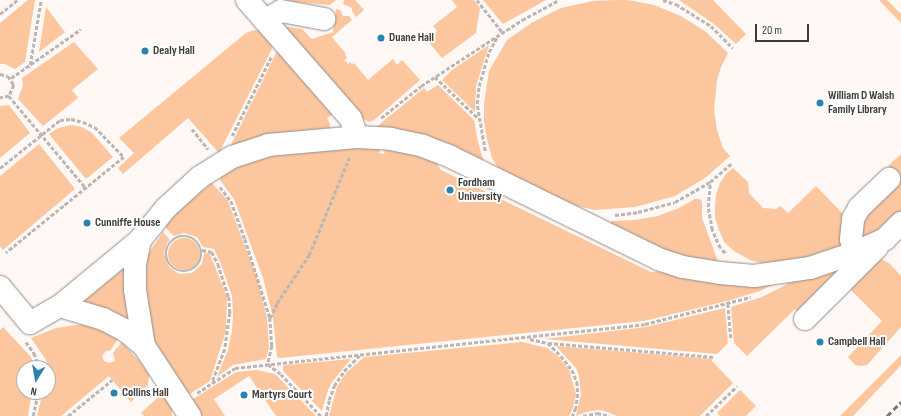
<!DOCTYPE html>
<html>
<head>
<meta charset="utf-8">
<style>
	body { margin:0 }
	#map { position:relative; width:901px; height:416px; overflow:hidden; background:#fff8f4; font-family:"Sofia Sans Condensed",sans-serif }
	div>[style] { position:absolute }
	.green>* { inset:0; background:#fcc69f }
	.round { border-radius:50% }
	.path>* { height:2.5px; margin-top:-1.25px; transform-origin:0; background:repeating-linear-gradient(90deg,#bbb6b3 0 4px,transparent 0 6px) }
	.path>.ring { margin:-1.25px; padding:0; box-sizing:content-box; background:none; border:2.5px solid #bbb6b3; border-radius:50% }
	.roads { filter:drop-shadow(0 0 1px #948e8a) drop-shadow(0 0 1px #948e8a) }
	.minor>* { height:22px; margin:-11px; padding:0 11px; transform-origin:11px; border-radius:11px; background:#fff }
	.rail>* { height:3px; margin-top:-1.5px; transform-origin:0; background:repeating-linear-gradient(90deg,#7b7774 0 6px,transparent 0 9px) }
	.dots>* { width:11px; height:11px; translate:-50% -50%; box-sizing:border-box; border:2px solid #fff; border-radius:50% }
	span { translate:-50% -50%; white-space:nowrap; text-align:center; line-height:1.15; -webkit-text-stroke:4px #fff; paint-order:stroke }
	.poi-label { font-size:12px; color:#3d3a38; font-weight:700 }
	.left { translate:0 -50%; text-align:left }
	.north { position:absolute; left:16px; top:360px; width:40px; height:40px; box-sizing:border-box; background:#fff; border:1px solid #b1b0af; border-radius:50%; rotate:191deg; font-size:11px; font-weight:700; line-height:16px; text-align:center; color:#3d3a38 }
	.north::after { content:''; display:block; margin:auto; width:14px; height:18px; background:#2b82b1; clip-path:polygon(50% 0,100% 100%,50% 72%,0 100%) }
	.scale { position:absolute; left:755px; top:24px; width:54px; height:18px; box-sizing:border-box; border:2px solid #3d3a38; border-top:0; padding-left:5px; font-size:12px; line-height:14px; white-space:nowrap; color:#3d3a38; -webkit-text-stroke:3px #fff; paint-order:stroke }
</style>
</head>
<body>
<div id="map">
	<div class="green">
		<div style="clip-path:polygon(28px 0,35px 0,25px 62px,15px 69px,5px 64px,0 64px,0 23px)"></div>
		<div style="clip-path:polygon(271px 0,336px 0,330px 5px)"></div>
		<div style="clip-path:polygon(344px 0,355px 0,364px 10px,356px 17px,352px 11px,352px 8px,343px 4px)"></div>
		<div style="clip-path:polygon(452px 0,474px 0,480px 8px,476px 33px,442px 58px,427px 40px,437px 31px,433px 26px,457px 7px)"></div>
		<div style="clip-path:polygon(483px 0,546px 0,503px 24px)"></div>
		<div style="clip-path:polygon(616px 0,628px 0,654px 5px,681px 16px,706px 32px,728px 53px,721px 67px,717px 80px,714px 110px,717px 130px,723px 148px,730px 156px,705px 178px,675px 196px,635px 207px,594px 210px,557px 201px,501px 173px,492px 158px,487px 139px,484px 122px,484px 104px,489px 71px,507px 40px,533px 22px,561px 8px,593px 1px)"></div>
		<div style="clip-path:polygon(679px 0,713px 0,746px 34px,736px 44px,714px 24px)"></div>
		<div style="clip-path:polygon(879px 0,887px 0,901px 14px,901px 23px)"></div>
		<div style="clip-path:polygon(46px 7px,65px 32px,39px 52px)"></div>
		<div style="clip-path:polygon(336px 9px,340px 10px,343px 16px,349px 16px,352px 20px,332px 37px,346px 54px,345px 55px,347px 58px,344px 60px,348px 64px,350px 62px,352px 64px,354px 63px,368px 80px,393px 59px,397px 65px,402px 60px,420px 80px,374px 120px,369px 122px,360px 117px,281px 26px,302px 29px,312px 39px,333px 32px)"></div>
		<div style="clip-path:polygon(255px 30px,263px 31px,275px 43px,219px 153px,188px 118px,123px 174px,118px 168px,134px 153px,119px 138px,246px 33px)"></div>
		<div style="clip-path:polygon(74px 42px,98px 69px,72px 90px,78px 98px,43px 126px,18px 99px,23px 85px,22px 78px)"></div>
		<div style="clip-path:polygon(280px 45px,333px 114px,327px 118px,330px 124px,330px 128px,305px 131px,230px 147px)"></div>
		<div style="clip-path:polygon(489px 45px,476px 86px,475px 112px,442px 80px,452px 70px)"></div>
		<div style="clip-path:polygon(438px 85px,474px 120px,478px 142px,486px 169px,370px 132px,424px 88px,427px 92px)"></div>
		<div style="clip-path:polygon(9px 105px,30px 133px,0 158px,0 106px)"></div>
		<div style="clip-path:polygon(72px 125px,82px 127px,92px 133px,113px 157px,86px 179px,49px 134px,58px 128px)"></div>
		<div style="clip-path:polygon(39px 144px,75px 189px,3px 250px,0 246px,0 176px)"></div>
		<div style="clip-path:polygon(381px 146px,379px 153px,384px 154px,385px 147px,434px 159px,441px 170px,651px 272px,672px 271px,784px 279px,760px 291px,727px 301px,644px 321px,280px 358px,277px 357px,273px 317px,263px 278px,234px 199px,220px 180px,222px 171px,270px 150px)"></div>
		<div style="clip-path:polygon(901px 154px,901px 214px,887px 227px,859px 241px,864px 214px,901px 179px,888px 166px)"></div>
		<div style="clip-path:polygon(733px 168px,748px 182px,749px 193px,763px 208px,776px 209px,780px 206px,788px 213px,816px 186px,846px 217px,842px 247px,824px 256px,766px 264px,750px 260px,734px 251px,724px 242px,719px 230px,715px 217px,715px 205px,716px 195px,720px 183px,726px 174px)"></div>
		<div style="clip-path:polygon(212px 183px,228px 201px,257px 278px,267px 318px,269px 347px,266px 359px,233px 365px,217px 377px,228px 350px,232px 331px,233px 314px,232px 296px,221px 264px,214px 249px,203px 247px,197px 237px,184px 233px,174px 236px,161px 223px)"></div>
		<div style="clip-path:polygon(695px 199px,700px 199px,702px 202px,702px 218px,719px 264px,684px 261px,608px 225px,612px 221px,635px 220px,658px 216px,679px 208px)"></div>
		<div style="clip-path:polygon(163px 232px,170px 240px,167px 243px,164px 254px,169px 267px,179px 274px,192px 273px,202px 264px,204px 253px,210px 254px,227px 297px,226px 331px,210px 381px,188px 395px,162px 359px,152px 335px,145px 289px,145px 270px,148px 254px)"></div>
		<div class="round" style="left:168px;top:238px;width:32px;height:32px"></div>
		<div style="clip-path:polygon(879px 258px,889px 263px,901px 276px,901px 327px,867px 365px,861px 366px,855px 365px,848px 357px,882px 321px,849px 288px)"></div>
		<div style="clip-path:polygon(846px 264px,799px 313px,795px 309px,747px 356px,734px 343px,731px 307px,762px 297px,799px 278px)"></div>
		<div style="clip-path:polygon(121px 266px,125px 267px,129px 322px,82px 306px,80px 299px)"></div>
		<div style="clip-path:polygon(725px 308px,728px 343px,717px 354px,544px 339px,646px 327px)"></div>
		<div style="clip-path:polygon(76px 325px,93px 325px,108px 332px,118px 339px,110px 351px,106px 351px,102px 356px,104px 361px,109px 363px,115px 361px,113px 353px,122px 342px,143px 365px,149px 375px,148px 385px,131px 402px,109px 376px,61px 416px,37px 416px,43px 392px,48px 392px,48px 368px,46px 360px,31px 338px,56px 328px)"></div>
		<div style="clip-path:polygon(3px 327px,31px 357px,34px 368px,24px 368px,24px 392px,32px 392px,28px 416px,0 416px,0 330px)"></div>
		<div style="clip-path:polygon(522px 342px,547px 348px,559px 357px,569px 370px,576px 394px,573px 408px,569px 416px,329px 416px,337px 387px,346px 373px,364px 357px)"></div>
		<div style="clip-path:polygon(556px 346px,712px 359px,711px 360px,733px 383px,700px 416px,617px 416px,605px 411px,598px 410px,586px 412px,576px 416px,581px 394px,579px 376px,576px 368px)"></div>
		<div style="clip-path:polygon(901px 355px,901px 365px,853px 416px,840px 416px)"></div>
		<div style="clip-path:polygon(351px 359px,332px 382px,328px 390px,322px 411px,283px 371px,283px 366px,286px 365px)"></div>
		<div style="clip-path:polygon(257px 370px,275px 374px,316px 416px,276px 416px,249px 376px,214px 399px,225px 416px,201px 416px,190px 401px,236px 372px)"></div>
		<div style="clip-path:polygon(740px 390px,756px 406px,746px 416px,720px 416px,717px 413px)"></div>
		<div style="clip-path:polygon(163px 393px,172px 408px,172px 416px,144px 416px,141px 413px)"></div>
	</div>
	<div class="path">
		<div style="left:477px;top:0;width:42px;rotate:51.8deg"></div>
		<div style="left:663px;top:0;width:14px;rotate:17deg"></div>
		<div style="left:676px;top:4px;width:41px;rotate:32.2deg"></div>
		<div style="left:711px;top:26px;width:31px;rotate:45deg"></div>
		<div style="left:0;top:14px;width:22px;rotate:-39deg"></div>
		<div style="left:30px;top:65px;width:66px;rotate:-80.4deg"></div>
		<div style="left:0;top:74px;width:8px;rotate:14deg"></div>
		<div style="left:8px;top:76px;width:11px;rotate:56deg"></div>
		<div style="left:14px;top:85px;width:12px;rotate:114deg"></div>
		<div style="left:9px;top:96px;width:9px;rotate:167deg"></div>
		<div style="left:435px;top:77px;width:59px;rotate:43.6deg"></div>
		<div style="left:11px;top:78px;width:85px;rotate:-35deg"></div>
		<div style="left:9px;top:96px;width:120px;rotate:50.1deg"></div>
		<div style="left:381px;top:118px;width:51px;rotate:-38.7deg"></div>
		<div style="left:421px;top:86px;width:121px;rotate:-33.2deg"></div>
		<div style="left:522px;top:20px;width:42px;rotate:-28.4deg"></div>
		<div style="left:192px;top:129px;width:26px;rotate:51deg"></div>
		<div style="left:232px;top:136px;width:88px;rotate:-63.7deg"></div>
		<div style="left:485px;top:151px;width:48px;rotate:-99.7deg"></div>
		<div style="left:477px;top:104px;width:18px;rotate:-84deg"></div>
		<div style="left:479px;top:86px;width:35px;rotate:-74deg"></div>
		<div style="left:489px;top:52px;width:17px;rotate:-62deg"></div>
		<div style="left:0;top:168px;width:77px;rotate:-38.7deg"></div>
		<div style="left:60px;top:120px;width:11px;rotate:-5deg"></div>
		<div style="left:71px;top:119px;width:12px;rotate:14deg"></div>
		<div style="left:83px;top:122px;width:13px;rotate:23deg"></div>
		<div style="left:95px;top:127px;width:42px;rotate:46deg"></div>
		<div style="left:124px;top:157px;width:152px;rotate:140.9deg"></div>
		<div style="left:220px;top:187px;width:18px;rotate:52deg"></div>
		<div style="left:231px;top:201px;width:40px;rotate:69.8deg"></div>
		<div style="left:245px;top:239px;width:83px;rotate:72.4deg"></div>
		<div style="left:270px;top:318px;width:28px;rotate:86deg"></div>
		<div style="left:272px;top:346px;width:18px;rotate:103deg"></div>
		<div style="left:268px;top:364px;width:16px;rotate:38deg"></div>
		<div style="left:281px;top:374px;width:58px;rotate:46.4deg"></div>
		<div style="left:615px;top:215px;width:23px;rotate:-7deg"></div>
		<div style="left:638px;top:212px;width:38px;rotate:-15deg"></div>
		<div style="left:675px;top:202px;width:40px;rotate:-29.7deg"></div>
		<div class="ring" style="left:166px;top:236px;width:33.5px;height:33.5px"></div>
		<div style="left:202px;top:250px;width:10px;rotate:11deg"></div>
		<div style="left:212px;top:252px;width:13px;rotate:63deg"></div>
		<div style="left:218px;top:264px;width:35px;rotate:72deg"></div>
		<div style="left:229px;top:297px;width:16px;rotate:86deg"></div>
		<div style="left:230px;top:313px;width:36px;rotate:98deg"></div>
		<div style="left:225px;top:349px;width:36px;rotate:111deg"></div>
		<div style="left:725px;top:253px;width:7px;rotate:-135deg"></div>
		<div style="left:720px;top:248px;width:20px;rotate:-114deg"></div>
		<div style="left:712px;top:230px;width:23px;rotate:-100deg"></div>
		<div style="left:708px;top:207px;width:25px;rotate:-85deg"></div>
		<div style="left:710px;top:182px;width:28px;rotate:-41deg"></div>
		<div style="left:728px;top:304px;width:36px;rotate:85deg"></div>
		<div style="left:270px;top:318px;width:17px;rotate:-65deg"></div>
		<div style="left:277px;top:303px;width:58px;rotate:-56.3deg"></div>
		<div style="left:309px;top:255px;width:105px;rotate:-67.6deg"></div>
		<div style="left:530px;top:339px;width:18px;rotate:13deg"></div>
		<div style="left:548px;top:343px;width:18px;rotate:45deg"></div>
		<div style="left:561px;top:356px;width:18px;rotate:52deg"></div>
		<div style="left:572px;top:370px;width:13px;rotate:67deg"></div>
		<div style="left:577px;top:382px;width:12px;rotate:85deg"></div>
		<div style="left:578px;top:394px;width:14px;rotate:98deg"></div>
		<div style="left:576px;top:408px;width:9px;rotate:111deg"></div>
		<div style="left:26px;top:342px;width:14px;rotate:54deg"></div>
		<div style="left:34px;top:353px;width:16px;rotate:68deg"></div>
		<div style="left:548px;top:343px;width:167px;rotate:4.8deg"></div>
		<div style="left:197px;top:393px;width:45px;rotate:-33.3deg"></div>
		<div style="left:235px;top:368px;width:412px;rotate:-6.1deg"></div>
		<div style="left:645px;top:324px;width:109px;rotate:-14.3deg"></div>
		<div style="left:33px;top:416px;width:25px;rotate:-78deg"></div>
		<div style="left:68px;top:416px;width:57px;rotate:-39.3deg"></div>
		<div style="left:326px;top:416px;width:16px;rotate:-79deg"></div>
		<div style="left:329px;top:400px;width:15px;rotate:-70deg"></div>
		<div style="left:334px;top:386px;width:18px;rotate:-56deg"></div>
		<div style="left:344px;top:371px;width:24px;rotate:-45deg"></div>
		<div style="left:583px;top:416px;width:14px;rotate:-12deg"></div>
		<div style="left:597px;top:413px;width:13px;rotate:13deg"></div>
		<div style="left:706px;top:416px;width:43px;rotate:-44.1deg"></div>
	</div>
	<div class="roads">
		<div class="minor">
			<div style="left:247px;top:0;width:158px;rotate:48.8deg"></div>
			<div style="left:351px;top:119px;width:19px;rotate:72deg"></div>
			<div style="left:265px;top:20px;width:18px;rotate:-29deg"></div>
			<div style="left:281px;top:11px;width:44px;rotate:10.5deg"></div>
			<div style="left:854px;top:253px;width:14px;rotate:-102deg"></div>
			<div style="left:851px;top:239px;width:20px;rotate:-84deg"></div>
			<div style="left:853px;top:219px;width:13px;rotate:-61deg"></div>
			<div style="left:859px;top:208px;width:42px;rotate:-44deg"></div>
			<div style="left:0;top:287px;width:47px;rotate:50.2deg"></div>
			<div style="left:30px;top:323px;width:34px;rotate:-30deg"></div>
			<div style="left:60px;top:306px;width:104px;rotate:-39.5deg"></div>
			<div style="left:60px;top:306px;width:45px;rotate:16.8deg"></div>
			<div style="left:103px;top:319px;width:25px;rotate:27deg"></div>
			<div style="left:125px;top:330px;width:25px;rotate:40deg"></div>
			<div style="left:805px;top:319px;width:102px;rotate:-45deg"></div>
			<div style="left:190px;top:416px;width:84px;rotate:-123.3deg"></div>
			<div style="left:144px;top:346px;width:57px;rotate:-99.1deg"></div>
			<div style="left:135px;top:290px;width:26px;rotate:-90deg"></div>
			<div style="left:135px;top:264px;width:25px;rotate:-78deg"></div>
			<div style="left:140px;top:240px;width:41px;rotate:-50.9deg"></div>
			<div style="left:166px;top:208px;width:46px;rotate:-42.4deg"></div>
			<div style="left:200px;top:177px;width:38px;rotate:-32deg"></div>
			<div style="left:232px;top:157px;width:38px;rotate:-18deg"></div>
			<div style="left:268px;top:145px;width:89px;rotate:-5.1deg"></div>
			<div style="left:357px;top:137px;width:34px;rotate:3deg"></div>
			<div style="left:391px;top:139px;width:33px;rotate:12deg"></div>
			<div style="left:423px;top:146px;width:30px;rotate:21deg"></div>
			<div style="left:451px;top:157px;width:231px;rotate:26.2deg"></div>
			<div style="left:658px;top:259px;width:26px;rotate:18deg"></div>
			<div style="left:683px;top:267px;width:37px;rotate:9deg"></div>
			<div style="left:720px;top:273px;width:34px;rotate:5deg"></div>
			<div style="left:754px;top:276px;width:57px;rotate:-8.1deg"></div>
			<div style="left:810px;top:268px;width:46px;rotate:-18.8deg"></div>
			<div style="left:854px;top:253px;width:34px;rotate:-24deg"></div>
			<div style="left:885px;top:239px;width:23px;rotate:-45deg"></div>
		</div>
	</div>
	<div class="rail">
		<div style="left:887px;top:416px;width:20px;rotate:-45deg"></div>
	</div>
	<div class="dots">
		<div style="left:381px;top:38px;background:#2b82b1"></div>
		<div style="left:145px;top:51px;background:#2b82b1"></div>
		<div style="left:820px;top:103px;background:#2b82b1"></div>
		<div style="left:450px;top:190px;background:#2b82b1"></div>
		<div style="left:87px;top:223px;background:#2b82b1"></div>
		<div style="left:820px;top:342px;background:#2b82b1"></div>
		<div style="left:114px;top:393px;background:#2b82b1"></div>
		<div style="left:244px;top:395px;background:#2b82b1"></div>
	</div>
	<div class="poi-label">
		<span class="left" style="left:389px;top:38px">Duane Hall</span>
		<span class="left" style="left:153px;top:51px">Dealy Hall</span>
		<span class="left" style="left:828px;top:103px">William D Walsh<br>Family Library</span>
		<span class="left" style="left:458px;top:190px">Fordham<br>University</span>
		<span class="left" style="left:95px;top:223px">Cunniffe House</span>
		<span class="left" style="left:828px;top:342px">Campbell Hall</span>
		<span class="left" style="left:122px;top:393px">Collins Hall</span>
		<span class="left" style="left:252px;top:395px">Martyrs Court</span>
	</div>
	<div class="north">N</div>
	<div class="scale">20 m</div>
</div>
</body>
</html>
